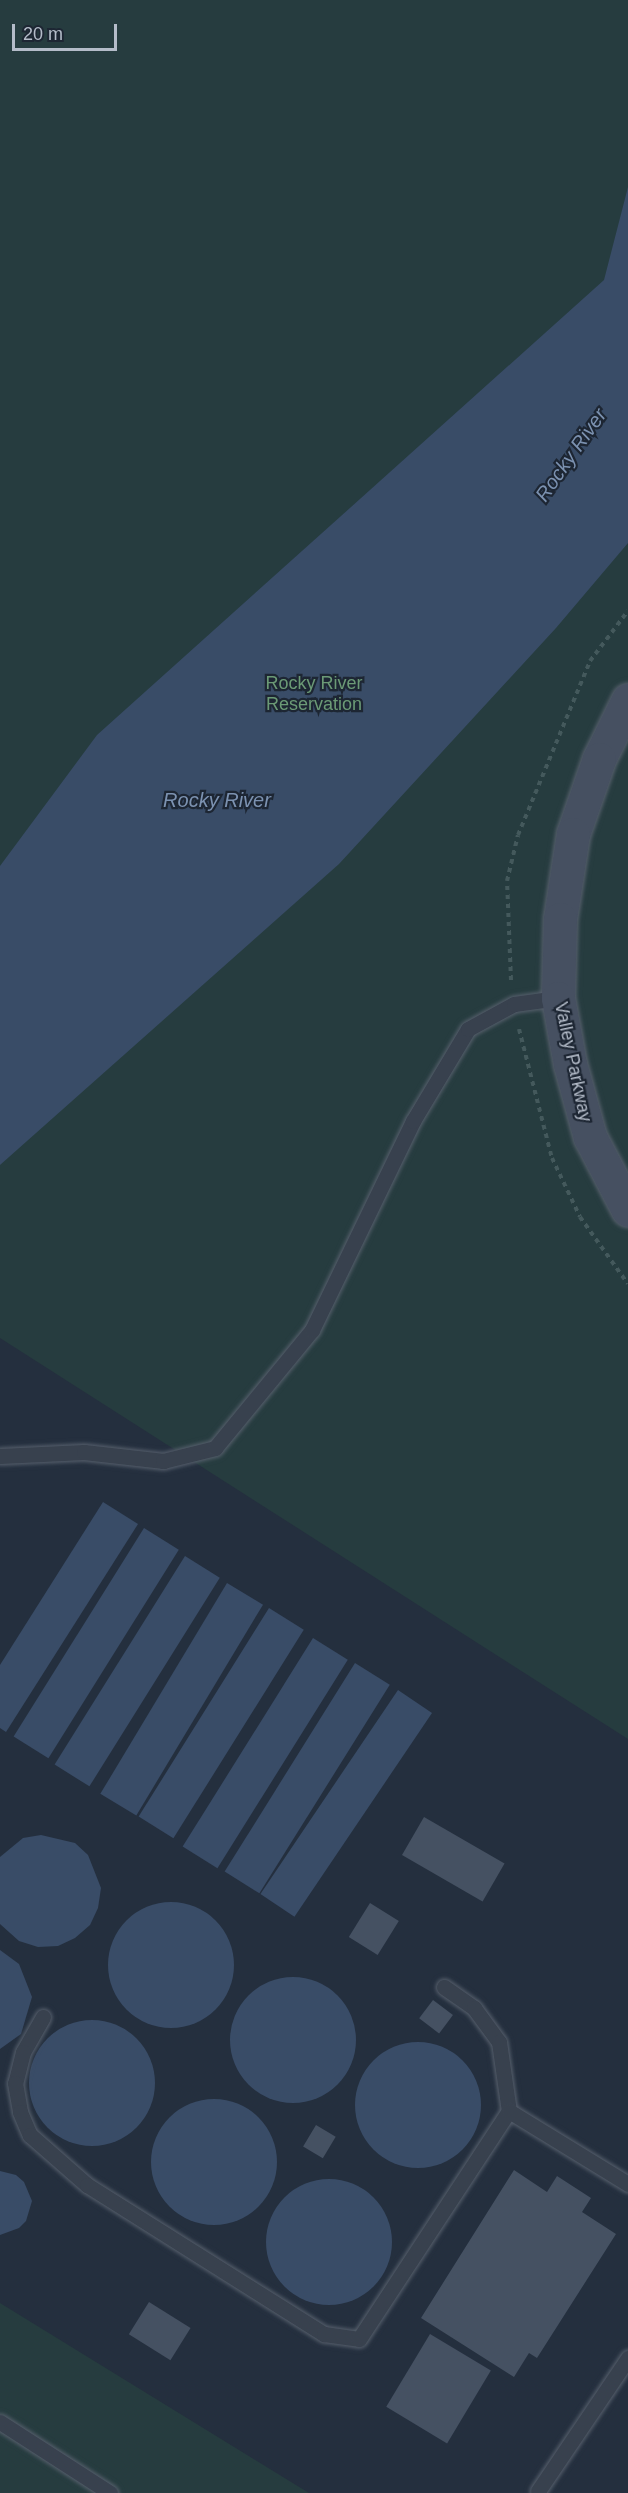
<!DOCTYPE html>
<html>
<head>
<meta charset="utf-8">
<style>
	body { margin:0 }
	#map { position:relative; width:628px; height:2493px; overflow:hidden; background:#242f3e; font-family:Arial,sans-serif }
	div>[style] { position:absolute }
	.green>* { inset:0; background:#263c3f }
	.water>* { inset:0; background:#394c67; transform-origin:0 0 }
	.round { border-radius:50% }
	.building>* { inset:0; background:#455162; transform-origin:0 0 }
	.path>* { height:4px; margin-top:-2px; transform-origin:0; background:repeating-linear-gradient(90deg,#44595c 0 4.5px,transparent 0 9px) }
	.roads { filter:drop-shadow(0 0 2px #565f6c) drop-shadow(0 0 2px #565f6c) }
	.lane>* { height:15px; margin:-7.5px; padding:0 7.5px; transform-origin:7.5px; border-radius:7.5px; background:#38414e }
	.secondary>* { height:33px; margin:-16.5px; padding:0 16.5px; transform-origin:16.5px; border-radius:16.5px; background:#465061 }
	span { translate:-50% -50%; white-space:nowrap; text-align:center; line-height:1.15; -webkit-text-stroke:4.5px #1d2633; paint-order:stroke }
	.park-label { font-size:18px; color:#6b9a76 }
	.street-label { font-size:18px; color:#b4bcc9 }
	.water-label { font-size:20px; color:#7c92b1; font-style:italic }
	.scale { position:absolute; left:12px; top:24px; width:105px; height:27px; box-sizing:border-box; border:3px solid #b4bcc9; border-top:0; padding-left:8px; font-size:18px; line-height:21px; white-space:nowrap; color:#b4bcc9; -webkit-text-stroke:4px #1d2633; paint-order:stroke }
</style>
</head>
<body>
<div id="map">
	<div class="green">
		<div style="clip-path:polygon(0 0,628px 0,628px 1739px,0 1338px)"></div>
		<div style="clip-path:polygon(0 2303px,309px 2493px,0 2493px)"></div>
	</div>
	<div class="water">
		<div style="clip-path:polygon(628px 187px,628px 543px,556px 628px,339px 864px,0 1165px,0 866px,97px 735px,604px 280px)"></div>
		<div style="clip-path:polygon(103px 1502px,138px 1524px,6px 1732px,0 1728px,0 1665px)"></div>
		<div style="left:144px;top:1528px;width:41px;height:246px;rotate:32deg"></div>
		<div style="left:185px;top:1556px;width:41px;height:246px;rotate:32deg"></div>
		<div style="left:227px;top:1583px;width:42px;height:246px;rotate:31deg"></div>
		<div style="left:269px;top:1608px;width:41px;height:246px;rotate:32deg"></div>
		<div style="left:313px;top:1638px;width:41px;height:246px;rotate:32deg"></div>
		<div style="left:355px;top:1663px;width:41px;height:246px;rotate:32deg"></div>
		<div style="left:398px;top:1690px;width:41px;height:246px;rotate:34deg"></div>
		<div style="clip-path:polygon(41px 1835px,75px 1843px,88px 1855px,101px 1888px,98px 1908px,90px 1925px,75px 1938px,58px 1946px,38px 1947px,19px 1941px,0 1924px,0 1857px,23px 1838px)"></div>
		<div class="round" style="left:108px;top:1902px;width:126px;height:126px"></div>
		<div style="clip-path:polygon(0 1950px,19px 1964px,32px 1997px,21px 2034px,0 2049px)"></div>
		<div class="round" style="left:230px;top:1977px;width:126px;height:126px"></div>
		<div class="round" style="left:29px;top:2020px;width:126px;height:126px"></div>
		<div class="round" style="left:355px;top:2042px;width:126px;height:126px"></div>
		<div class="round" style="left:151px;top:2099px;width:126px;height:126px"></div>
		<div style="clip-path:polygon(0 2171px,16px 2175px,24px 2182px,32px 2201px,26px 2221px,19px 2228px,0 2235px)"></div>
		<div class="round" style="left:266px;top:2179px;width:126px;height:126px"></div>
	</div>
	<div class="building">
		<div style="left:424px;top:1817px;width:93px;height:44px;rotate:30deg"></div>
		<div style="left:370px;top:1903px;width:34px;height:40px;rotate:32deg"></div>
		<div style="left:433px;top:2000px;width:25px;height:23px;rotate:37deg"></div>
		<div style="left:316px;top:2125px;width:23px;height:25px;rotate:31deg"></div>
		<div style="clip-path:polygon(514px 2170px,547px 2192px,557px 2176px,591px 2198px,582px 2212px,616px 2234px,537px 2358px,529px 2353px,514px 2377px,421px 2318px)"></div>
		<div style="left:149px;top:2302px;width:49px;height:38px;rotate:32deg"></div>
		<div style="left:430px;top:2334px;width:71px;height:85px;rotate:31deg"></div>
	</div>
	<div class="path">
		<div style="left:511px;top:980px;width:99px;rotate:-92.3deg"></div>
		<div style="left:507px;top:881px;width:47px;rotate:-76.6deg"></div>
		<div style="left:518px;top:835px;width:188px;rotate:-67.5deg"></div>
		<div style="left:590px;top:661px;width:63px;rotate:-52.8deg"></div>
		<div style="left:519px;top:1029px;width:133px;rotate:75.7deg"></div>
		<div style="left:552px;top:1158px;width:65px;rotate:64.6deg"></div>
		<div style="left:580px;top:1217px;width:82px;rotate:54.4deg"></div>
	</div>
	<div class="roads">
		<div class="lane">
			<div style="left:0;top:1456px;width:84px;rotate:-2.7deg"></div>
			<div style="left:84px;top:1452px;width:80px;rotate:6.5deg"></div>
			<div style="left:163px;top:1461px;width:54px;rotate:-14deg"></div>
			<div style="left:215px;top:1448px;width:153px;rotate:-50.6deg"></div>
			<div style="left:312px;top:1330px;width:232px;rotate:-64.2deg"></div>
			<div style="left:413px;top:1121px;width:107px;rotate:-59.1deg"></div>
			<div style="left:468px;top:1029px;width:52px;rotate:-28.5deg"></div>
			<div style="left:514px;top:1004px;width:44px;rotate:-7.8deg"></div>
			<div style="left:444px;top:1987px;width:37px;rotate:35deg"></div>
			<div style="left:474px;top:2008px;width:42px;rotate:53.7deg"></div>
			<div style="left:499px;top:2042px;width:70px;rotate:81.8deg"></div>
			<div style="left:43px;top:2017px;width:40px;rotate:119.7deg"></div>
			<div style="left:23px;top:2052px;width:32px;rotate:104deg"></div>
			<div style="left:15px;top:2083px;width:29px;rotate:80deg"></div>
			<div style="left:20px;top:2112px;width:25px;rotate:67deg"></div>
			<div style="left:30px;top:2135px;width:76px;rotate:41.3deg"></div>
			<div style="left:87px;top:2185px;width:280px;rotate:32.2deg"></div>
			<div style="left:324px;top:2334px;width:35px;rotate:8deg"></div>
			<div style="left:359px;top:2339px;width:273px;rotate:-56.7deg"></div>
			<div style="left:509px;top:2111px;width:140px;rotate:31.5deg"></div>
			<div style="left:0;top:2422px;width:131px;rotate:32.8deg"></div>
			<div style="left:538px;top:2491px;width:161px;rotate:-55.9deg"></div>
		</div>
		<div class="secondary">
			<div style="left:628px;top:700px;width:66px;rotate:116.2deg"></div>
			<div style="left:599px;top:759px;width:79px;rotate:109.1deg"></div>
			<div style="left:573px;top:834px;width:86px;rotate:98.7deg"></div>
			<div style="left:560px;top:919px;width:79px;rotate:91.5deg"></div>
			<div style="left:558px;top:998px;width:67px;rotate:79.7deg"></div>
			<div style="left:570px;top:1064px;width:76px;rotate:74.7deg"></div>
			<div style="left:590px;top:1137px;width:82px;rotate:62.5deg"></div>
		</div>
	</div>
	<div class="park-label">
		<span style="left:314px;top:694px">Rocky River<br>Reservation</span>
	</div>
	<div class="street-label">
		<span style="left:573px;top:1062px;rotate:78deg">Valley Parkway</span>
	</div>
	<div class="water-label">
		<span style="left:571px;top:455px;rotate:-55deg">Rocky River</span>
		<span style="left:217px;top:800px">Rocky River</span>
	</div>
	<div class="scale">20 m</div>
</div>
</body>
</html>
